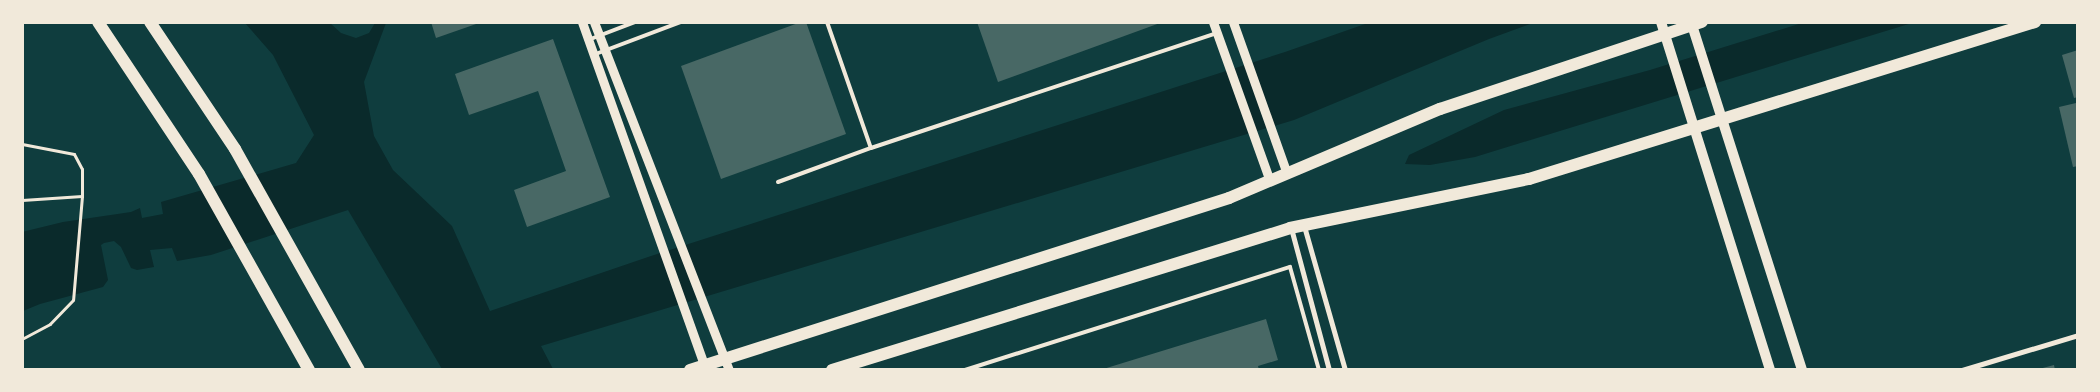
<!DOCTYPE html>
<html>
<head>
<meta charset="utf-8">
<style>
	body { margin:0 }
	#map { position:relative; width:2100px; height:392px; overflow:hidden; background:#0f3d3e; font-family:"Space Grotesk",sans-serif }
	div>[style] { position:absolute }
	.water>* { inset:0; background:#0a2a2b }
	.building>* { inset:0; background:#486865 }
	.path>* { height:3px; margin:-1.5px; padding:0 1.5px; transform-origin:1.5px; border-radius:1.5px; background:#f1e9da }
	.service>* { height:4px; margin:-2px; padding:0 2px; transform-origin:2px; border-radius:2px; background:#f1e9da }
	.minor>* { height:5px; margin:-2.5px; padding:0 2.5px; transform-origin:2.5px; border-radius:2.5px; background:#f1e9da }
	.tertiary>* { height:9px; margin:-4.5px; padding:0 4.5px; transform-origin:4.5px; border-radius:4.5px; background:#f1e9da }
	.secondary>* { height:10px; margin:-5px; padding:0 5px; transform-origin:5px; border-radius:5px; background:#f1e9da }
	.primary>* { height:12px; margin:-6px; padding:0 6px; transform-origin:6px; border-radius:6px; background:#f1e9da }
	span { translate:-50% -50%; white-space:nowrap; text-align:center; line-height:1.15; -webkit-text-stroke:5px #f1e9da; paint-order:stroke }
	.frame { position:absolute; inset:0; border:24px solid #f1e9da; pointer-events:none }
</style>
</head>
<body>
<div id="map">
	<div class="water">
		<div style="clip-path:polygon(245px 23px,330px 23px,341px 33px,356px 38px,369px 33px,375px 23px,386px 23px,364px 82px,374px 136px,393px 170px,452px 226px,490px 311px,651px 256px,1285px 52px,1368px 23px,1533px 23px,1489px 39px,1294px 120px,541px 346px,553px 369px,442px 369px,348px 210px,211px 255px,177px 261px,172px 248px,150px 250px,154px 267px,137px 270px,131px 268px,121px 247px,114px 241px,104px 243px,101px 245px,108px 280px,103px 287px,40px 304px,23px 311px,22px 232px,63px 222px,131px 212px,140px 208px,142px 218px,163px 214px,161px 202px,296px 163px,314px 135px,273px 55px)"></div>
		<div style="clip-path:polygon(1802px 23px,1912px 23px,1475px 157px,1430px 165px,1405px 164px,1409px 155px,1504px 110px,1650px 70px)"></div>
	</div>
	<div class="building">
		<div style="clip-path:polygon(431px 22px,478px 22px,479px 23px,436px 38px)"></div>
		<div style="clip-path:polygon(801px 22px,806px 22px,846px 134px,721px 179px,681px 66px)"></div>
		<div style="clip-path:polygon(977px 22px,1160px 22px,1160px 23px,998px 82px)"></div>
		<div style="clip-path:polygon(553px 39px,610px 197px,527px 227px,514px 190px,566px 171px,538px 91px,469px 115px,455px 74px)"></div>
		<div style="clip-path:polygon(2078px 50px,2078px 97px,2074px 98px,2062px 55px)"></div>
		<div style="clip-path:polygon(2076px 103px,2078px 166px,2073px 167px,2059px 107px)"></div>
		<div style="clip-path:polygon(1266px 319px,1278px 360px,1258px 366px,1259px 370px,1100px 370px)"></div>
		<div style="clip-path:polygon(2054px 365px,2055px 370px,2039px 370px,2039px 369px)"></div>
	</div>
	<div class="path">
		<div style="left:22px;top:144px;width:53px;rotate:10.9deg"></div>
		<div style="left:74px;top:154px;width:17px;rotate:62deg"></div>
		<div style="left:82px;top:169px;width:27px;rotate:90deg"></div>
		<div style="left:82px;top:196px;width:104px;rotate:94.9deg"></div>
		<div style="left:73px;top:300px;width:33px;rotate:134deg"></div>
		<div style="left:50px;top:324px;width:32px;rotate:152deg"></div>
		<div style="left:22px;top:200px;width:60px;rotate:-3.8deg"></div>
	</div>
	<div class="service">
		<div style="left:827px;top:22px;width:133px;rotate:70.8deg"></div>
		<div style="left:588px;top:40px;width:50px;rotate:-21deg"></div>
		<div style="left:593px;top:55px;width:94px;rotate:-20.6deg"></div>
		<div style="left:778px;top:182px;width:99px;rotate:-20.1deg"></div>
		<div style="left:871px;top:148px;width:365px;rotate:-18.4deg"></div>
		<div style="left:965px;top:370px;width:341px;rotate:-17.6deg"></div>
		<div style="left:1290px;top:267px;width:107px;rotate:74.3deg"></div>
	</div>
	<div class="minor">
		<div style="left:1304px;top:226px;width:150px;rotate:74.1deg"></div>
		<div style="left:1291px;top:228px;width:147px;rotate:75deg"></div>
		<div style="left:1962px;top:370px;width:121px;rotate:-16.8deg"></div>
	</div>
	<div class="tertiary">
		<div style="left:582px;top:22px;width:369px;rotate:70.4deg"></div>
		<div style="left:594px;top:22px;width:373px;rotate:68.8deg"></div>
		<div style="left:1213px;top:22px;width:169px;rotate:70.3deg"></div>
		<div style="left:1233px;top:22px;width:161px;rotate:70.4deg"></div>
	</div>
	<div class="secondary">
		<div style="left:1661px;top:22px;width:365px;rotate:72.6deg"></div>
		<div style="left:1691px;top:22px;width:365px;rotate:72.3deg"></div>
	</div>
	<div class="primary">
		<div style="left:98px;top:22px;width:182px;rotate:56.4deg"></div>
		<div style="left:199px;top:174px;width:225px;rotate:60.7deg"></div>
		<div style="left:150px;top:22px;width:153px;rotate:56.2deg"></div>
		<div style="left:235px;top:149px;width:253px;rotate:60.7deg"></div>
		<div style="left:690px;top:370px;width:566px;rotate:-17.7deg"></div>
		<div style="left:1229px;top:198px;width:229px;rotate:-22.9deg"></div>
		<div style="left:1440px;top:109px;width:276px;rotate:-18.4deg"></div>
		<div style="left:832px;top:370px;width:480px;rotate:-17.2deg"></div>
		<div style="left:1290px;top:228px;width:244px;rotate:-11.6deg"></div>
		<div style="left:1529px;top:179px;width:530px;rotate:-17.24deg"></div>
	</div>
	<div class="frame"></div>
</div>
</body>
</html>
